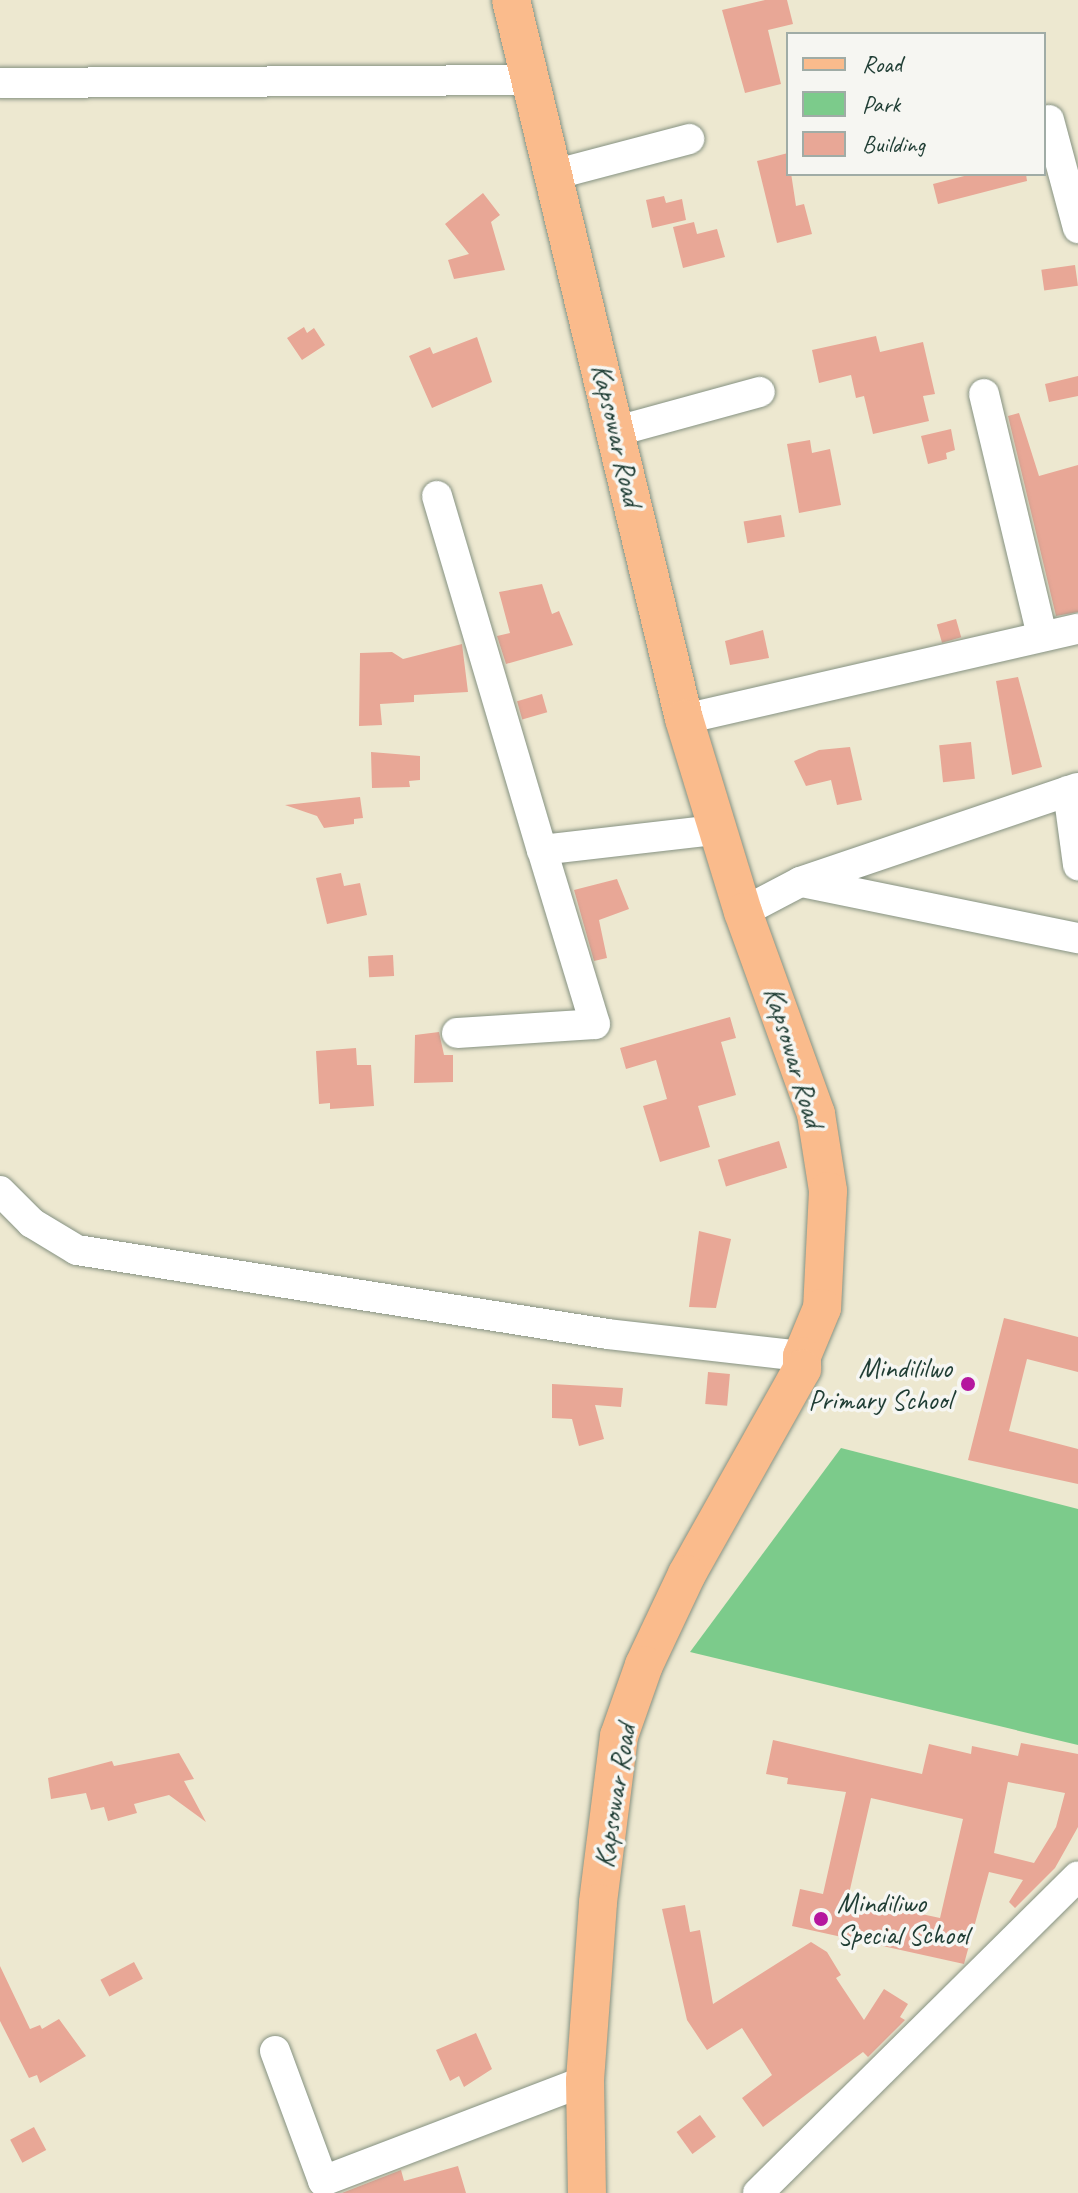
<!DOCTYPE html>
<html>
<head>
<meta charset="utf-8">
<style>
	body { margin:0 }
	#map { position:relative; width:1078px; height:2193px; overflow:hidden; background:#ede8d0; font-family:Caveat,sans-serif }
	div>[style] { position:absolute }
	.green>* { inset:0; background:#7ccb8b }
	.building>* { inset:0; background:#e8a796; transform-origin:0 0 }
	.roads { filter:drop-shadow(0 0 2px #869282) drop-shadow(0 0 2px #869282) }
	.minor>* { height:30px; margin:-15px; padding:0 15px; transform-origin:15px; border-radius:15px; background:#fff }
	.major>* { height:38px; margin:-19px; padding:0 19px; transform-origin:19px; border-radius:19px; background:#fabb8c }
	.dots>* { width:22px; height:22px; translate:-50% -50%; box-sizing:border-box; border:4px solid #f6f6f2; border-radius:50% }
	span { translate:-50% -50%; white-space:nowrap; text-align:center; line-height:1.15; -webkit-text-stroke:7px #f6f6f2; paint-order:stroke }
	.street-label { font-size:28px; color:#1f3d34 }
	.poi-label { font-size:28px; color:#1f3d34 }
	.right { translate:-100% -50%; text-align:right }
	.left { translate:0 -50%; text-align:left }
	.legend { position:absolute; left:786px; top:32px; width:260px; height:144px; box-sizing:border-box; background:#f6f6f2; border:2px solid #a0aca6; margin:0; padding:10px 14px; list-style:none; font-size:24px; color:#1f3d34 }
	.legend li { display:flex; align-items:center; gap:16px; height:40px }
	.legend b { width:40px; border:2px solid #a0aca6 }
</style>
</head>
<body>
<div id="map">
	<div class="green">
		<div style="clip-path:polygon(841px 1448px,1078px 1509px,1078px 1745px,690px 1652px)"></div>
	</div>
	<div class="building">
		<div style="clip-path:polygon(765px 0,787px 0,793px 24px,768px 30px,781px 84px,745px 93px,722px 10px)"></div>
		<div style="clip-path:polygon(788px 153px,796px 206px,804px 204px,812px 234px,777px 243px,757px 161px)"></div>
		<div style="clip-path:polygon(972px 174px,1026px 174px,1027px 181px,938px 204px,933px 184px)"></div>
		<div style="clip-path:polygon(483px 193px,500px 215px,491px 222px,505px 270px,454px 279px,448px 260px,469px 254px,445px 224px)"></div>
		<div style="clip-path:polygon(664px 196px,666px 203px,682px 199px,686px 220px,652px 228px,646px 200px)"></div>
		<div style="clip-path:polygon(694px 222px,697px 234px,717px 229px,725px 257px,683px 268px,673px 227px)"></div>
		<div style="left:1075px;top:265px;width:21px;height:34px;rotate:82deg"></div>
		<div style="clip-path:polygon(304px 327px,307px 333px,314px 328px,325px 345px,302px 360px,287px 338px)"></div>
		<div style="clip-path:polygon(876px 336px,880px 352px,923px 342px,935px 394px,923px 396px,929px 421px,873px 434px,864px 396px,856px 398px,851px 375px,819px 383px,812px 350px)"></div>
		<div style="clip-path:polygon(477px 337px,492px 382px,432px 408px,409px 356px,430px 347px,433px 354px)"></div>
		<div style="clip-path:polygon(1078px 376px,1078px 396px,1049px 402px,1045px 384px)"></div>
		<div style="clip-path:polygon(1019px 413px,1039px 476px,1078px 465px,1078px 612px,1056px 616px,1008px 416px)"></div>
		<div style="clip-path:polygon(951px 429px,955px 450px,946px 453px,947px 459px,928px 464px,921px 436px)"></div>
		<div style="clip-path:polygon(810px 440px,812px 453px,830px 449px,841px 505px,799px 513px,787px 444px)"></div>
		<div style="left:781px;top:515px;width:22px;height:38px;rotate:80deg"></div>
		<div style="clip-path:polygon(542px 584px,552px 614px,559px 611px,573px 645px,506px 664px,497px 636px,510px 633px,499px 592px)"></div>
		<div style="left:956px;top:619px;width:19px;height:20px;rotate:74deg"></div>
		<div style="clip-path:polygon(763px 630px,769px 658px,730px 665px,725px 641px)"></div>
		<div style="clip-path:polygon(462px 644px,468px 692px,414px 695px,414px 702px,380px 704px,382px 725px,359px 726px,360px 653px,392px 652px,403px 659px)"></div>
		<div style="clip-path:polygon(1018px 677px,1042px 767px,1012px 775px,996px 681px)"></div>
		<div style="left:542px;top:694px;width:19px;height:26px;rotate:74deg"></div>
		<div style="left:971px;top:742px;width:37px;height:32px;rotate:84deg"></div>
		<div style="clip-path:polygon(850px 747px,862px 800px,837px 805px,831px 780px,806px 786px,794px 761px,819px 750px)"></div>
		<div style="clip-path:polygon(371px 752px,420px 756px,420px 780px,409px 781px,410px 787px,372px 788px)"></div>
		<div style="clip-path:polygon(360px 797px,363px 818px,354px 819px,354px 824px,324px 828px,317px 816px,285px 805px)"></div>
		<div style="clip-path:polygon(341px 873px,344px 886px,360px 883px,367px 915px,327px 924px,316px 878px)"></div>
		<div style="clip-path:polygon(617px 879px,629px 909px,599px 920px,607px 958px,594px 961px,574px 890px)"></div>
		<div style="left:393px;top:955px;width:21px;height:25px;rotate:87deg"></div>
		<div style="clip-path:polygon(730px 1017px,736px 1038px,721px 1042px,736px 1095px,698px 1106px,710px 1147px,660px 1162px,643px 1106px,667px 1099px,656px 1060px,626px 1069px,620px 1048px)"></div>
		<div style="clip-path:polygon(439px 1032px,444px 1055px,453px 1055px,453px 1082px,414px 1083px,415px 1035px)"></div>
		<div style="clip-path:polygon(356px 1048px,357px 1065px,371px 1065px,374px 1106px,330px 1109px,330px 1103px,319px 1104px,316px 1051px)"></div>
		<div style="left:779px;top:1141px;width:28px;height:64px;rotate:73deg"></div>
		<div style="clip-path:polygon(699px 1231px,731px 1239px,716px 1308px,689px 1307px)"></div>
		<div style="clip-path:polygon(1004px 1318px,1078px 1337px,1078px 1372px,1027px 1359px,1009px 1431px,1078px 1449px,1078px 1484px,968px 1460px)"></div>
		<div style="left:708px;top:1372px;width:22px;height:32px;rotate:5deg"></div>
		<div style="clip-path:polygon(552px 1384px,623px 1388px,621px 1407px,595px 1405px,604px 1439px,579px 1446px,572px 1419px,552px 1418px)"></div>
		<div style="clip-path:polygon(evenodd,773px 1740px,922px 1774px,929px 1744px,971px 1754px,972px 1746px,1018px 1756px,1021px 1743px,1078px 1754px,1078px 1827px,1055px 1868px,1015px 1908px,1009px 1902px,1023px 1880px,989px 1872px,964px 1964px,792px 1926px,800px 1889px,823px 1894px,846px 1792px,787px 1784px,788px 1778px,766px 1774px,773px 1740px,1008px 1782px,1065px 1793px,1056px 1827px,1034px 1863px,994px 1853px,1008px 1782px,773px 1740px,871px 1798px,963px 1819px,940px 1918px,848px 1898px,871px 1798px)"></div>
		<div style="clip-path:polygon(179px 1753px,194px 1779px,184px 1781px,206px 1822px,169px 1795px,134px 1804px,137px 1813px,108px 1821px,104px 1807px,91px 1810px,86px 1793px,51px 1799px,48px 1778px,112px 1761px,114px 1766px)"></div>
		<div style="clip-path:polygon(685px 1905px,690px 1932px,700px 1930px,713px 2004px,811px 1942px,827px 1952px,841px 1975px,836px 1978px,864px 2020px,884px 1989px,908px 2004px,900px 2017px,905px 2020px,868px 2057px,863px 2052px,763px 2127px,742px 2098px,772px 2075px,742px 2028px,707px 2050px,687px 2020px,662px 1909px)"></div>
		<div style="left:134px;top:1962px;width:19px;height:38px;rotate:62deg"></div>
		<div style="clip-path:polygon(0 1966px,30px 2029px,40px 2025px,42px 2029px,59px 2019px,86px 2056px,40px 2083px,37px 2075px,29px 2078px,0 2021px)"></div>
		<div style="clip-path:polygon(476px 2033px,492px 2069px,464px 2087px,459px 2076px,450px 2081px,436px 2050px)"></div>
		<div style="left:700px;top:2115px;width:27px;height:29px;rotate:54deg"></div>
		<div style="left:34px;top:2127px;width:26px;height:27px;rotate:62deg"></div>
		<div style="clip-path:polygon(458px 2166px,466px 2193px,342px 2193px,401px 2170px,404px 2181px)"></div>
	</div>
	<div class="roads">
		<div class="minor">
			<div style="left:0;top:83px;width:529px;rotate:-0.32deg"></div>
			<div style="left:1049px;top:120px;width:112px;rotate:75deg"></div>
			<div style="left:553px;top:175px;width:141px;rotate:-14.8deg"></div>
			<div style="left:984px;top:394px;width:249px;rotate:76.5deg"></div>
			<div style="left:617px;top:431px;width:148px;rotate:-15.3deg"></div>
			<div style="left:437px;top:496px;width:369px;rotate:73.5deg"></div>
			<div style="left:542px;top:850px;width:175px;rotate:-6.6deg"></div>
			<div style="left:684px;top:719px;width:404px;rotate:-12.9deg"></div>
			<div style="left:1068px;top:791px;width:75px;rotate:82.3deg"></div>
			<div style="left:802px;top:882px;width:282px;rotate:11.5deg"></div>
			<div style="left:743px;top:912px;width:64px;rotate:-27.8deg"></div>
			<div style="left:800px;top:882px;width:293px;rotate:-18.7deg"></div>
			<div style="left:457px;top:1033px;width:138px;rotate:-3.7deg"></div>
			<div style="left:595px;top:1024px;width:182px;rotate:-106.9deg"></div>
			<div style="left:0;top:1191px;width:45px;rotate:45deg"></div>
			<div style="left:32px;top:1223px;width:52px;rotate:31deg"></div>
			<div style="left:77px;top:1250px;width:538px;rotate:8.99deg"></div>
			<div style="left:608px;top:1334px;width:195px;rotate:6.5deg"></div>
			<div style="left:275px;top:2051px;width:139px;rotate:69.7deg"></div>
			<div style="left:323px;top:2181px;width:280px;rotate:-20.9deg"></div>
			<div style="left:758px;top:2193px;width:450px;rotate:-44.7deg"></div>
		</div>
		<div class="major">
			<div style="left:511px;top:0;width:740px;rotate:76.47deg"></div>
			<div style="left:684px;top:719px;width:202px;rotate:73deg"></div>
			<div style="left:743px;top:912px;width:215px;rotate:70.1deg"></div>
			<div style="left:816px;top:1114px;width:78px;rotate:81.1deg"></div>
			<div style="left:828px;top:1191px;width:117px;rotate:92.9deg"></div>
			<div style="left:822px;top:1308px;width:52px;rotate:112.6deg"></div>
			<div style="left:802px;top:1356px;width:13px;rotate:90deg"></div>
			<div style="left:802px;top:1369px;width:235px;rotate:119.3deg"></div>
			<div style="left:687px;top:1574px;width:101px;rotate:115.3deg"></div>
			<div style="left:644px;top:1665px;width:75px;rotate:109.4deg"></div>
			<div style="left:619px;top:1736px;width:168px;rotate:97.2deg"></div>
			<div style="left:598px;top:1903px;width:178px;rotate:94.2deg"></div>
			<div style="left:585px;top:2081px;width:112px;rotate:89deg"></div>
		</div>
	</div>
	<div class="dots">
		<div style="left:968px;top:1384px;background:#b5179e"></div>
		<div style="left:821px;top:1919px;background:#b5179e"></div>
	</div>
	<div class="street-label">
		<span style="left:617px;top:435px;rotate:77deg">Kapsowar Road</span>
		<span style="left:794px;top:1057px;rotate:73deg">Kapsowar Road</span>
		<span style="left:615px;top:1796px;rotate:-81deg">Kapsowar Road</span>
	</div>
	<div class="poi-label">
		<span class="right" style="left:952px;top:1384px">Mindililwo<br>Primary School</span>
		<span class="left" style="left:837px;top:1919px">Mindiliwo<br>Special School</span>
	</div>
	<ul class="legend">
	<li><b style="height:10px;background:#fabb8c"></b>Road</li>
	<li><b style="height:22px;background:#7ccb8b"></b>Park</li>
	<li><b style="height:22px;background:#e8a796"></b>Building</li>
	</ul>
</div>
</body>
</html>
